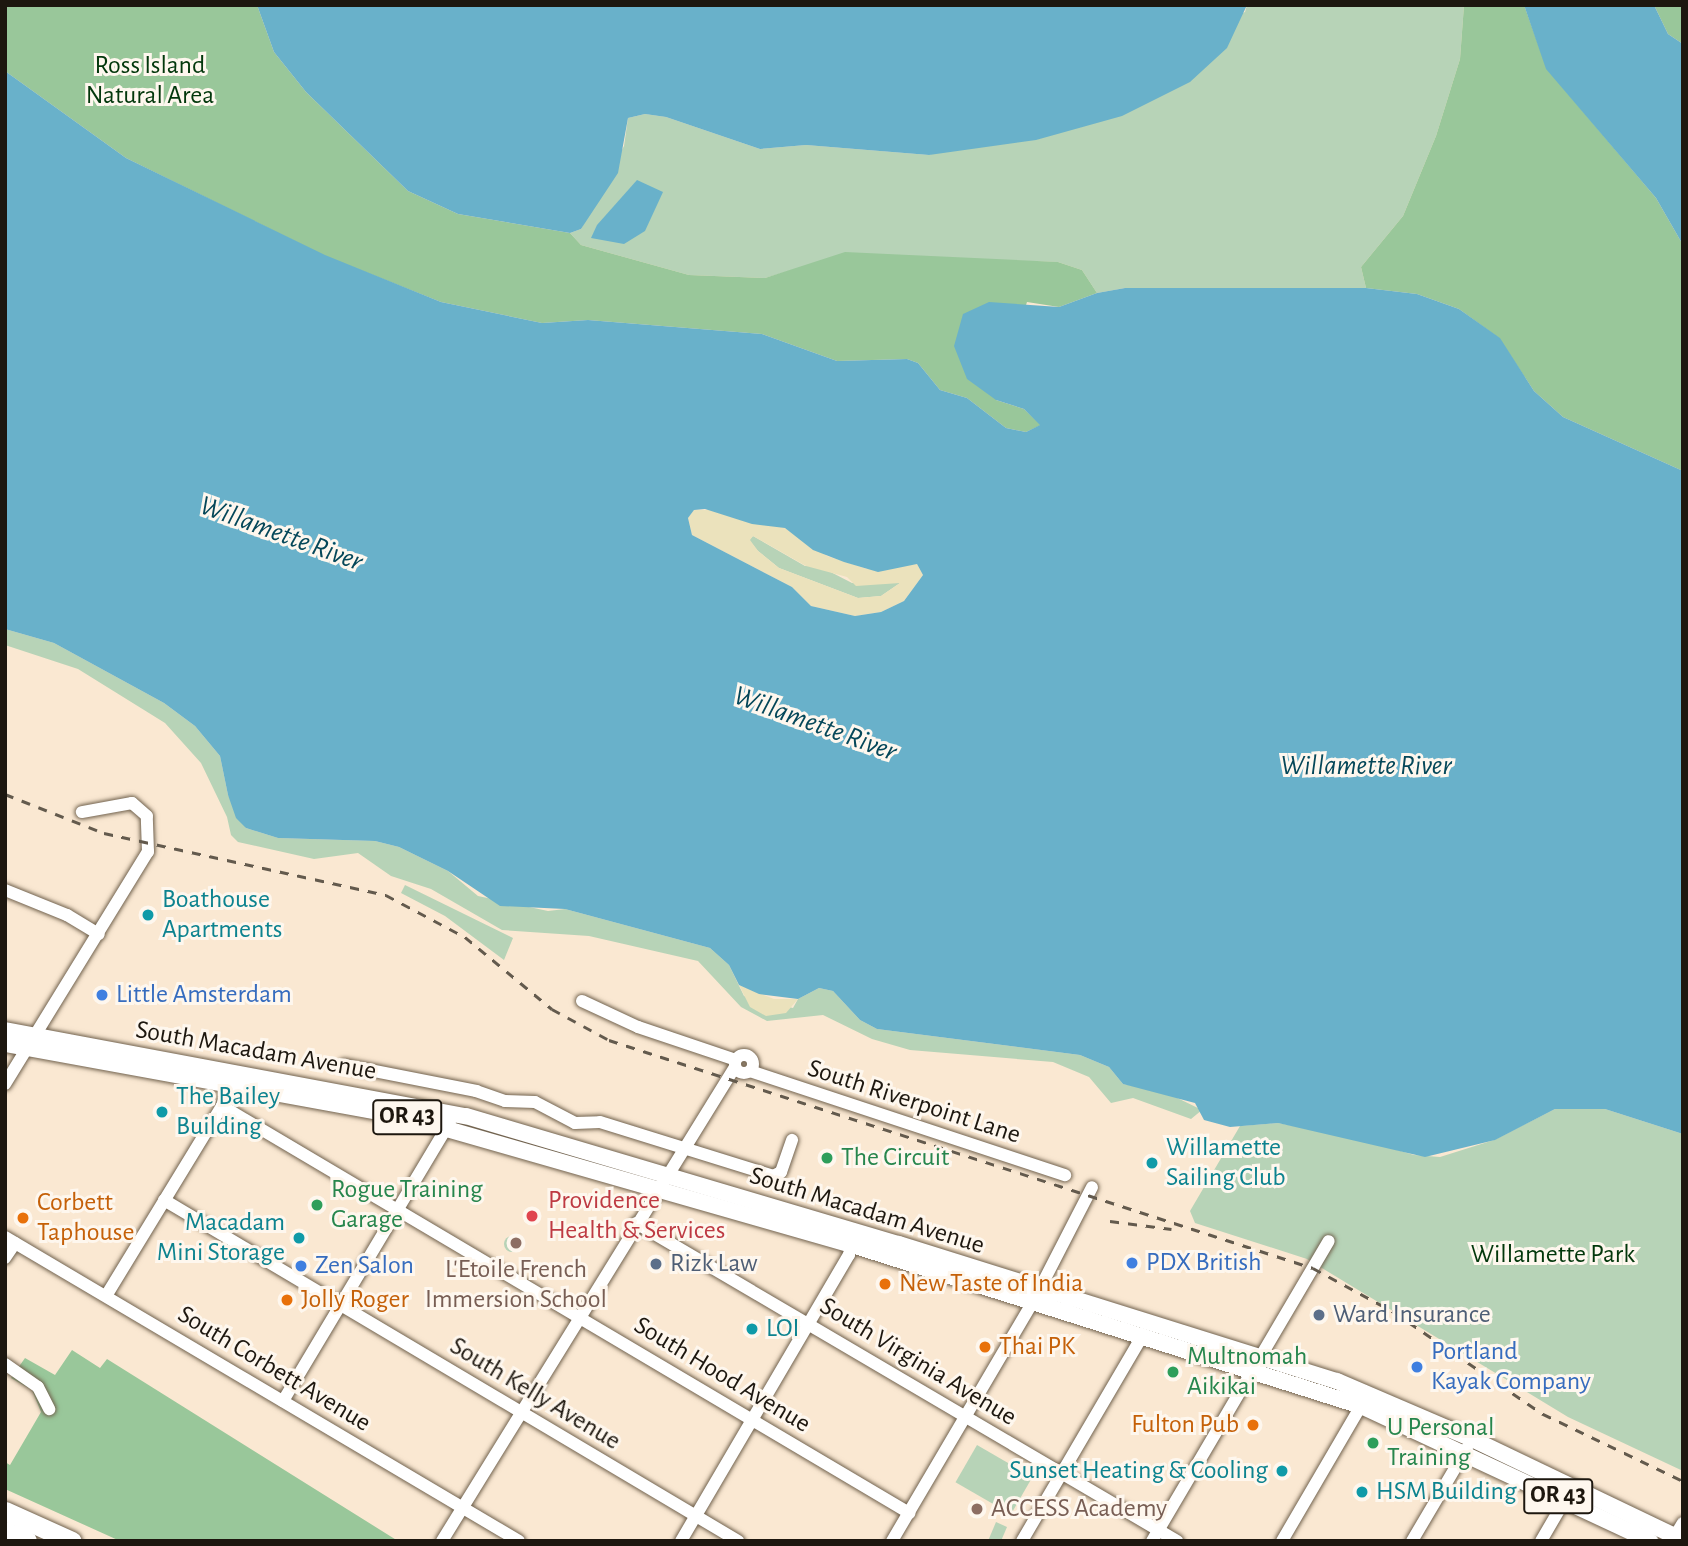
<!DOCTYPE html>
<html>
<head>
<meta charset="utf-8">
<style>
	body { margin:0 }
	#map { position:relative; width:1688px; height:1546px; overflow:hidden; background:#fae8d2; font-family:"Alegreya Sans",sans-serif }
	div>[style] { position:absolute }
	.green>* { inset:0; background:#b7d3b7; transform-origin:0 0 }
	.round { border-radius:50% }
	.forest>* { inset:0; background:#99c79a }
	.sand>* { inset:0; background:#ebe2bc }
	.water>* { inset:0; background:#69b1ca }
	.roads { filter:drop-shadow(0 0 2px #71624e) drop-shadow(0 0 2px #71624e) }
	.minor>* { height:12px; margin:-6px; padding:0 6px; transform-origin:6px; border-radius:6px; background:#fff }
	.minor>.ring { margin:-6px; padding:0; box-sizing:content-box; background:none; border:12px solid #fff; border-radius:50% }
	.major>* { height:16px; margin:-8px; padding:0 8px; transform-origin:8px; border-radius:8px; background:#fff }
	.highway>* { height:19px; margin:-9.5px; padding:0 9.5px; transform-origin:9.5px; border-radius:9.5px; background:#fff }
	.rail>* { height:2.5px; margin-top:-1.25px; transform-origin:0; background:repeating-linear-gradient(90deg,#635a4d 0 9px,transparent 0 18px) }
	.dots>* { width:19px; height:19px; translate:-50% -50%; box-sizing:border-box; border:4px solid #fef7ee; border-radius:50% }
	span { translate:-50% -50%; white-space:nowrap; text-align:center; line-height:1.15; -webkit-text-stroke:6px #fef7ee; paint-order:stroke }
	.shield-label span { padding:2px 5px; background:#fef7ee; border:2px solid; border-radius:5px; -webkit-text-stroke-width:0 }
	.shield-label { font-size:24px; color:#1d170f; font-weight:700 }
	.park-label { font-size:26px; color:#02370b }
	.culture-label { font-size:26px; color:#0d838f }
	.left { translate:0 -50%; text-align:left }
	.right { translate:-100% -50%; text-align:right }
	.shop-label { font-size:26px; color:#366cbe }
	.street-label { font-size:26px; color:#1d170f }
	.leisure-label { font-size:26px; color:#27864d }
	.health-label { font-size:26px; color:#be3a42 }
	.food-label { font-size:26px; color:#c56008 }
	.service-label { font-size:26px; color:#4e5e75 }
	.education-label { font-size:26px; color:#785e54 }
	.water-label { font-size:28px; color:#054759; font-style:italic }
	.frame { position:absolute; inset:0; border:7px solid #1d170f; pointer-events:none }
</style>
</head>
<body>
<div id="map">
	<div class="green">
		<div style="clip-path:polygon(1247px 5px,1464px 5px,1460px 59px,1436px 136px,1403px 216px,1361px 267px,1366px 288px,1125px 288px,1097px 293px,1082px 270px,1058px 262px,993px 260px,799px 268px,765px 278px,689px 275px,581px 245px,570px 233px,581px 229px,624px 146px,628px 118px,645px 114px,666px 117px,760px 149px,806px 145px,929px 155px,1245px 12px)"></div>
		<div style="clip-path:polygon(753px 536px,805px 566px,819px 566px,852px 583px,900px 583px,881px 596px,858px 598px,779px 568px,758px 551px,749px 540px)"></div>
		<div style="clip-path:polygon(5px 629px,54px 643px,164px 703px,195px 726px,220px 756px,228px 795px,246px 828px,278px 838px,375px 841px,399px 847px,448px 871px,478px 896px,548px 911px,565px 909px,710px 948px,729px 965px,744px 996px,793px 1008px,798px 999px,819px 988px,833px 991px,860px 1020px,877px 1029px,1080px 1055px,1109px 1067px,1123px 1084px,1163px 1091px,1202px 1110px,1191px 1119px,1133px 1098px,1111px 1103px,1089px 1077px,1053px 1062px,910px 1050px,872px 1039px,823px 1015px,767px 1021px,741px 1007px,698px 961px,589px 936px,502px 930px,431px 889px,391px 876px,358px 853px,314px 859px,238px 842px,231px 835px,227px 817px,201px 763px,165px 723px,78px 669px,5px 645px)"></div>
		<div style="clip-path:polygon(405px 885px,513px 938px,504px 960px,445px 916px,401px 893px)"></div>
		<div style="clip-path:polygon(1555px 1109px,1605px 1109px,1683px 1134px,1683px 1471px,1568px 1417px,1307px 1259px,1195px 1223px,1190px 1211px,1240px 1126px,1278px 1123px,1357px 1138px,1414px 1155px,1440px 1157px,1494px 1140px)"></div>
		<div class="round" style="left:504px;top:1236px;width:16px;height:16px"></div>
		<div style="left:977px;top:1445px;width:64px;height:43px;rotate:30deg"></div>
		<div style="clip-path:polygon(996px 1522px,1007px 1527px,1001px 1541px,988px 1541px)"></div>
	</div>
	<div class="forest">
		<div style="clip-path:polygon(5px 5px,257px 5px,274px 52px,306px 92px,408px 191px,458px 214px,570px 233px,581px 245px,689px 275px,765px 278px,845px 252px,1058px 262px,1082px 270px,1097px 293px,1059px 307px,1027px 302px,996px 400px,1024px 409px,1041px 425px,1026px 432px,1006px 428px,967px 398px,940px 390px,918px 363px,907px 359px,837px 361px,762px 334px,588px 320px,542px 323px,441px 302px,325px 256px,126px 158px,5px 71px)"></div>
		<div style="clip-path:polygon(1464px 5px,1524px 5px,1547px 69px,1656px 198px,1683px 245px,1683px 471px,1563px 417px,1534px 391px,1499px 338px,1459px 309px,1417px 294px,1366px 288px,1361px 267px,1403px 216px,1436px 136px,1460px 59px)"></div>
		<div style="clip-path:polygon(1654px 5px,1683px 5px,1683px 44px,1668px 34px)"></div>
		<div style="clip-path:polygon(72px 1350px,100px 1368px,107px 1359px,398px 1541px,120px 1541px,5px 1489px,5px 1462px,10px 1465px,41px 1412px,32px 1390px,11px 1378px,25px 1358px,55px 1375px)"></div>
	</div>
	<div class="sand">
		<div style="clip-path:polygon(evenodd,694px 510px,717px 510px,785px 528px,827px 556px,867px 569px,917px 564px,923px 575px,904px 601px,881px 612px,855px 616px,811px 606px,792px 587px,692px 535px,688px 518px,694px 510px,753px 536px,806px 566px,847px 577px,856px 586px,900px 583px,881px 596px,858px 598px,779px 568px,758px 551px,750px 540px,753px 536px)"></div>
		<div style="clip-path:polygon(739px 985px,774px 999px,798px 999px,786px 1013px,766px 1016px,750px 1007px)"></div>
	</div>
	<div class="water">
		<div style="clip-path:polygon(257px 5px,1247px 5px,1227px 48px,1190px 82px,1122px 116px,1036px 140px,929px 155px,806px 145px,760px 149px,666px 117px,645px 114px,628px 118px,618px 173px,581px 229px,570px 233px,458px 214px,408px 191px,306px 92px,274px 52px)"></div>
		<div style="clip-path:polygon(1524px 5px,1654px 5px,1668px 34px,1683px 44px,1683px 245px,1656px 198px,1546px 69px)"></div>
		<div style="clip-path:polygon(evenodd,5px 71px,126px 158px,325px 255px,441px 302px,542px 323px,588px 320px,762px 334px,837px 361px,907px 359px,918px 363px,940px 390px,967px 398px,1006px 428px,1026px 432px,1040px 425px,1024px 409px,996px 400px,967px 379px,954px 346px,963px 314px,989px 302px,1059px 307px,1097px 293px,1125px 288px,1366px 288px,1417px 294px,1459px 309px,1500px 338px,1534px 391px,1563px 417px,1683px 471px,1683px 1134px,1605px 1109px,1555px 1109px,1495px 1140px,1425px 1157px,1278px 1123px,1230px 1127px,1204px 1120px,1195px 1103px,1123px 1084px,1109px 1067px,1080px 1055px,877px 1029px,860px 1020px,833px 991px,819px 988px,798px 999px,759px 994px,739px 985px,729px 965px,710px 948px,565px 909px,500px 906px,448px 871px,399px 847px,375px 841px,278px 838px,246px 828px,236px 818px,228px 795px,220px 756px,195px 726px,164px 703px,54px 643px,5px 629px,5px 71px,705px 509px,752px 524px,785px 528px,813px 550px,844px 562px,878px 572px,917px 564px,923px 575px,904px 601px,881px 612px,855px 616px,811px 606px,792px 587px,692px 535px,688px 518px,694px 510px,705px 509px)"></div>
		<div style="clip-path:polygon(637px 180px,663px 192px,645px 231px,624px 244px,591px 238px,597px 225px)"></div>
	</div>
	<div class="roads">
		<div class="minor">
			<div style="left:5px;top:890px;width:67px;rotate:22deg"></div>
			<div style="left:67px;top:915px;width:37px;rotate:31deg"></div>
			<div style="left:582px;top:1001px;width:62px;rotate:24.9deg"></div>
			<div style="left:638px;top:1027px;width:103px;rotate:18.6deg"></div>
			<div class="ring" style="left:735px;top:1055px;width:6px;height:6px"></div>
			<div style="left:344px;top:1065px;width:135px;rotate:11.1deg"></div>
			<div style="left:476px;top:1091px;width:31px;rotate:19deg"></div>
			<div style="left:505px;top:1101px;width:30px;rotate:2deg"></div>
			<div style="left:535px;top:1102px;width:45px;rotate:27.7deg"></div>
			<div style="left:575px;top:1123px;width:25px;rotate:-2deg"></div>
			<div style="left:600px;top:1122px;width:181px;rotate:17.3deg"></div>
			<div style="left:773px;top:1176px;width:9px;rotate:-27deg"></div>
			<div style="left:781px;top:1172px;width:34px;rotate:-71deg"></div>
			<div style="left:750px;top:1071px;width:332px;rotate:18.3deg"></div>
			<div style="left:5px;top:1084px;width:273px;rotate:-58.4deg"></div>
			<div style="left:148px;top:852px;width:36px;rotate:-92deg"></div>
			<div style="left:147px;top:816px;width:20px;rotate:-139deg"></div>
			<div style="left:132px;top:803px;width:51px;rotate:169.8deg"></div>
			<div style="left:222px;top:1106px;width:799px;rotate:30.64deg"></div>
			<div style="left:164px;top:1200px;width:668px;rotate:30.71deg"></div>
			<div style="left:636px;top:1223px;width:628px;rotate:30.45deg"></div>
			<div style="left:5px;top:1237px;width:597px;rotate:30.6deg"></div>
			<div style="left:5px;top:1258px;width:18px;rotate:-56deg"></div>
			<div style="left:106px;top:1296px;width:223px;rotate:-58.6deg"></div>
			<div style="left:222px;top:1106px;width:28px;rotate:-72deg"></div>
			<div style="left:5px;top:1364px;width:40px;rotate:34.9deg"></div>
			<div style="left:38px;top:1387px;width:25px;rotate:63deg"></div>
			<div style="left:283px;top:1401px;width:325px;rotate:-59.1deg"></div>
			<div style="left:442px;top:1541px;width:557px;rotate:-58.28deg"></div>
			<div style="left:681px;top:1541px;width:332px;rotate:-59.6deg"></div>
			<div style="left:849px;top:1255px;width:17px;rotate:-77deg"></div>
			<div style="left:892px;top:1541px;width:277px;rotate:-59.5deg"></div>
			<div style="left:1033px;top:1302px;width:129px;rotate:-62.8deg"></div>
			<div style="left:1022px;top:1541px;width:239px;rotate:-59.6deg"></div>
			<div style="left:1152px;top:1541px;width:348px;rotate:-59.5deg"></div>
			<div style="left:1282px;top:1541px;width:156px;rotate:-59.7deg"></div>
			<div style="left:1412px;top:1541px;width:108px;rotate:-59.4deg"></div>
			<div style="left:1541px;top:1541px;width:48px;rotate:-59.7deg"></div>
			<div style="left:1672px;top:1541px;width:21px;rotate:-59deg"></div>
		</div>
		<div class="major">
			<div style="left:5px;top:1030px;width:469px;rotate:10.6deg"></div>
			<div style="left:466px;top:1116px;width:452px;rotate:16.5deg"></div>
			<div style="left:899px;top:1244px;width:459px;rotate:17.4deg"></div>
			<div style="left:1337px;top:1381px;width:147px;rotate:23.2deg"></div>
			<div style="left:1472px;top:1439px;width:234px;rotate:25.6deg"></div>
			<div style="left:5px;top:1044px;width:407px;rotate:10.3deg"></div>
			<div style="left:405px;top:1117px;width:465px;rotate:16deg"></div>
			<div style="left:852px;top:1245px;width:534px;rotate:17.55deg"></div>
			<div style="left:1361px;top:1406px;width:319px;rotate:25deg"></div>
		</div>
		<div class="highway">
			<div style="left:5px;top:1511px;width:73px;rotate:24.1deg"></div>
			<div style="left:5px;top:1531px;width:24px;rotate:24deg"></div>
		</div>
	</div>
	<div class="rail">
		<div style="left:5px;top:794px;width:106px;rotate:21.5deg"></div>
		<div style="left:104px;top:833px;width:289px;rotate:12.4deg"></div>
		<div style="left:386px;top:895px;width:89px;rotate:28deg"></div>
		<div style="left:465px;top:937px;width:113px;rotate:39.6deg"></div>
		<div style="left:552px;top:1009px;width:65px;rotate:28.5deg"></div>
		<div style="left:609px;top:1040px;width:740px;rotate:17.95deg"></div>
		<div style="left:1313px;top:1268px;width:92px;rotate:28.5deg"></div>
		<div style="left:1394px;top:1312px;width:181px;rotate:34.4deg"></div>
		<div style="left:1543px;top:1414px;width:155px;rotate:25.6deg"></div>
		<div style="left:1110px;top:1221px;width:62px;rotate:7.5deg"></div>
	</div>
	<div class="dots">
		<div style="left:148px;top:915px;background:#0f9aa8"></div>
		<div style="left:102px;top:995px;background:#3f7fe0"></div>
		<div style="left:162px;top:1112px;background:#0f9aa8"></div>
		<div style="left:827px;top:1158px;background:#2e9e5b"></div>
		<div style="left:1152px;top:1163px;background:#0f9aa8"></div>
		<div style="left:317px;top:1205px;background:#2e9e5b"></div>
		<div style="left:532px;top:1216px;background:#e0444e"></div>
		<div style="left:23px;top:1218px;background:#e8710a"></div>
		<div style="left:299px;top:1238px;background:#0f9aa8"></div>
		<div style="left:516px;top:1243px;background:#8d6e63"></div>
		<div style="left:1132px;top:1263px;background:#3f7fe0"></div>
		<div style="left:656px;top:1264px;background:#5c6f8a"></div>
		<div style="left:301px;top:1266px;background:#3f7fe0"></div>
		<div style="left:885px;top:1284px;background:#e8710a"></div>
		<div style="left:287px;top:1300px;background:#e8710a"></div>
		<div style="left:1319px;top:1315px;background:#5c6f8a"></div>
		<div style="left:752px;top:1329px;background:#0f9aa8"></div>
		<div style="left:985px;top:1347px;background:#e8710a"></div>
		<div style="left:1417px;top:1367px;background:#3f7fe0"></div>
		<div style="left:1173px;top:1372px;background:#2e9e5b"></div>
		<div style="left:1253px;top:1425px;background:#e8710a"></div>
		<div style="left:1373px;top:1443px;background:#2e9e5b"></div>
		<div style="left:1282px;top:1471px;background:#0f9aa8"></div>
		<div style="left:1362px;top:1492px;background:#0f9aa8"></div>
		<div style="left:977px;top:1509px;background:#8d6e63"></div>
	</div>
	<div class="shield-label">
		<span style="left:407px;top:1117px">OR 43</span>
		<span style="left:1558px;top:1496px">OR 43</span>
	</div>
	<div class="park-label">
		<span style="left:150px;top:81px">Ross Island<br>Natural Area</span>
		<span style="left:1553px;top:1255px">Willamette Park</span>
	</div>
	<div class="culture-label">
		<span class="left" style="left:162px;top:915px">Boathouse<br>Apartments</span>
		<span class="left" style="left:176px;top:1112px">The Bailey<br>Building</span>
		<span class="left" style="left:1166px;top:1163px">Willamette<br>Sailing Club</span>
		<span class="right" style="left:285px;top:1238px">Macadam<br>Mini Storage</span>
		<span class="left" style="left:766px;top:1329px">LOI</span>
		<span class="right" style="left:1268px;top:1471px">Sunset Heating &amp; Cooling</span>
		<span class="left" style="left:1376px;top:1492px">HSM Building</span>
	</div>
	<div class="shop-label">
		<span class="left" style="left:116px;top:995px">Little Amsterdam</span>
		<span class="left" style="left:1146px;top:1263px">PDX British</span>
		<span class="left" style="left:315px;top:1266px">Zen Salon</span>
		<span class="left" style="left:1431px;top:1367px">Portland<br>Kayak Company</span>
	</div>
	<div class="street-label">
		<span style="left:256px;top:1051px;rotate:10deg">South Macadam Avenue</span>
		<span style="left:914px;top:1102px;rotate:18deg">South Riverpoint Lane</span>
		<span style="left:867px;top:1211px;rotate:17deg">South Macadam Avenue</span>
		<span style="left:918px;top:1362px;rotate:31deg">South Virginia Avenue</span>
		<span style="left:274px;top:1369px;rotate:31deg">South Corbett Avenue</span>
		<span style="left:722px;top:1375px;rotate:31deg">South Hood Avenue</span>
		<span style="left:535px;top:1394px;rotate:31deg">South Kelly Avenue</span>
	</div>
	<div class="leisure-label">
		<span class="left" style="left:841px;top:1158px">The Circuit</span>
		<span class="left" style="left:331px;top:1205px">Rogue Training<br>Garage</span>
		<span class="left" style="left:1187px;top:1372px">Multnomah<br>Aikikai</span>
		<span class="left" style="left:1387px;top:1443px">U Personal<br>Training</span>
	</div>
	<div class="health-label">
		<span class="left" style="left:548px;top:1216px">Providence<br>Health &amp; Services</span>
	</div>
	<div class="food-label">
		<span class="left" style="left:37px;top:1218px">Corbett<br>Taphouse</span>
		<span class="left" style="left:899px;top:1284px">New Taste of India</span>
		<span class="left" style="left:301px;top:1300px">Jolly Roger</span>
		<span class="left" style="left:999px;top:1347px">Thai PK</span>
		<span class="right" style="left:1239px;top:1425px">Fulton Pub</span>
	</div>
	<div class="service-label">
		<span class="left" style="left:670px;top:1264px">Rizk Law</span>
		<span class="left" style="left:1333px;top:1315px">Ward Insurance</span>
	</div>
	<div class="education-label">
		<span style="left:516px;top:1285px">L'Etoile French<br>Immersion School</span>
		<span class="left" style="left:991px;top:1509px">ACCESS Academy</span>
	</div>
	<div class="water-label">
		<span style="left:281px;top:534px;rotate:20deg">Willamette River</span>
		<span style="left:815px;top:724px;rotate:20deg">Willamette River</span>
		<span style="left:1366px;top:766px">Willamette River</span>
	</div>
	<div class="frame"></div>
</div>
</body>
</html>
